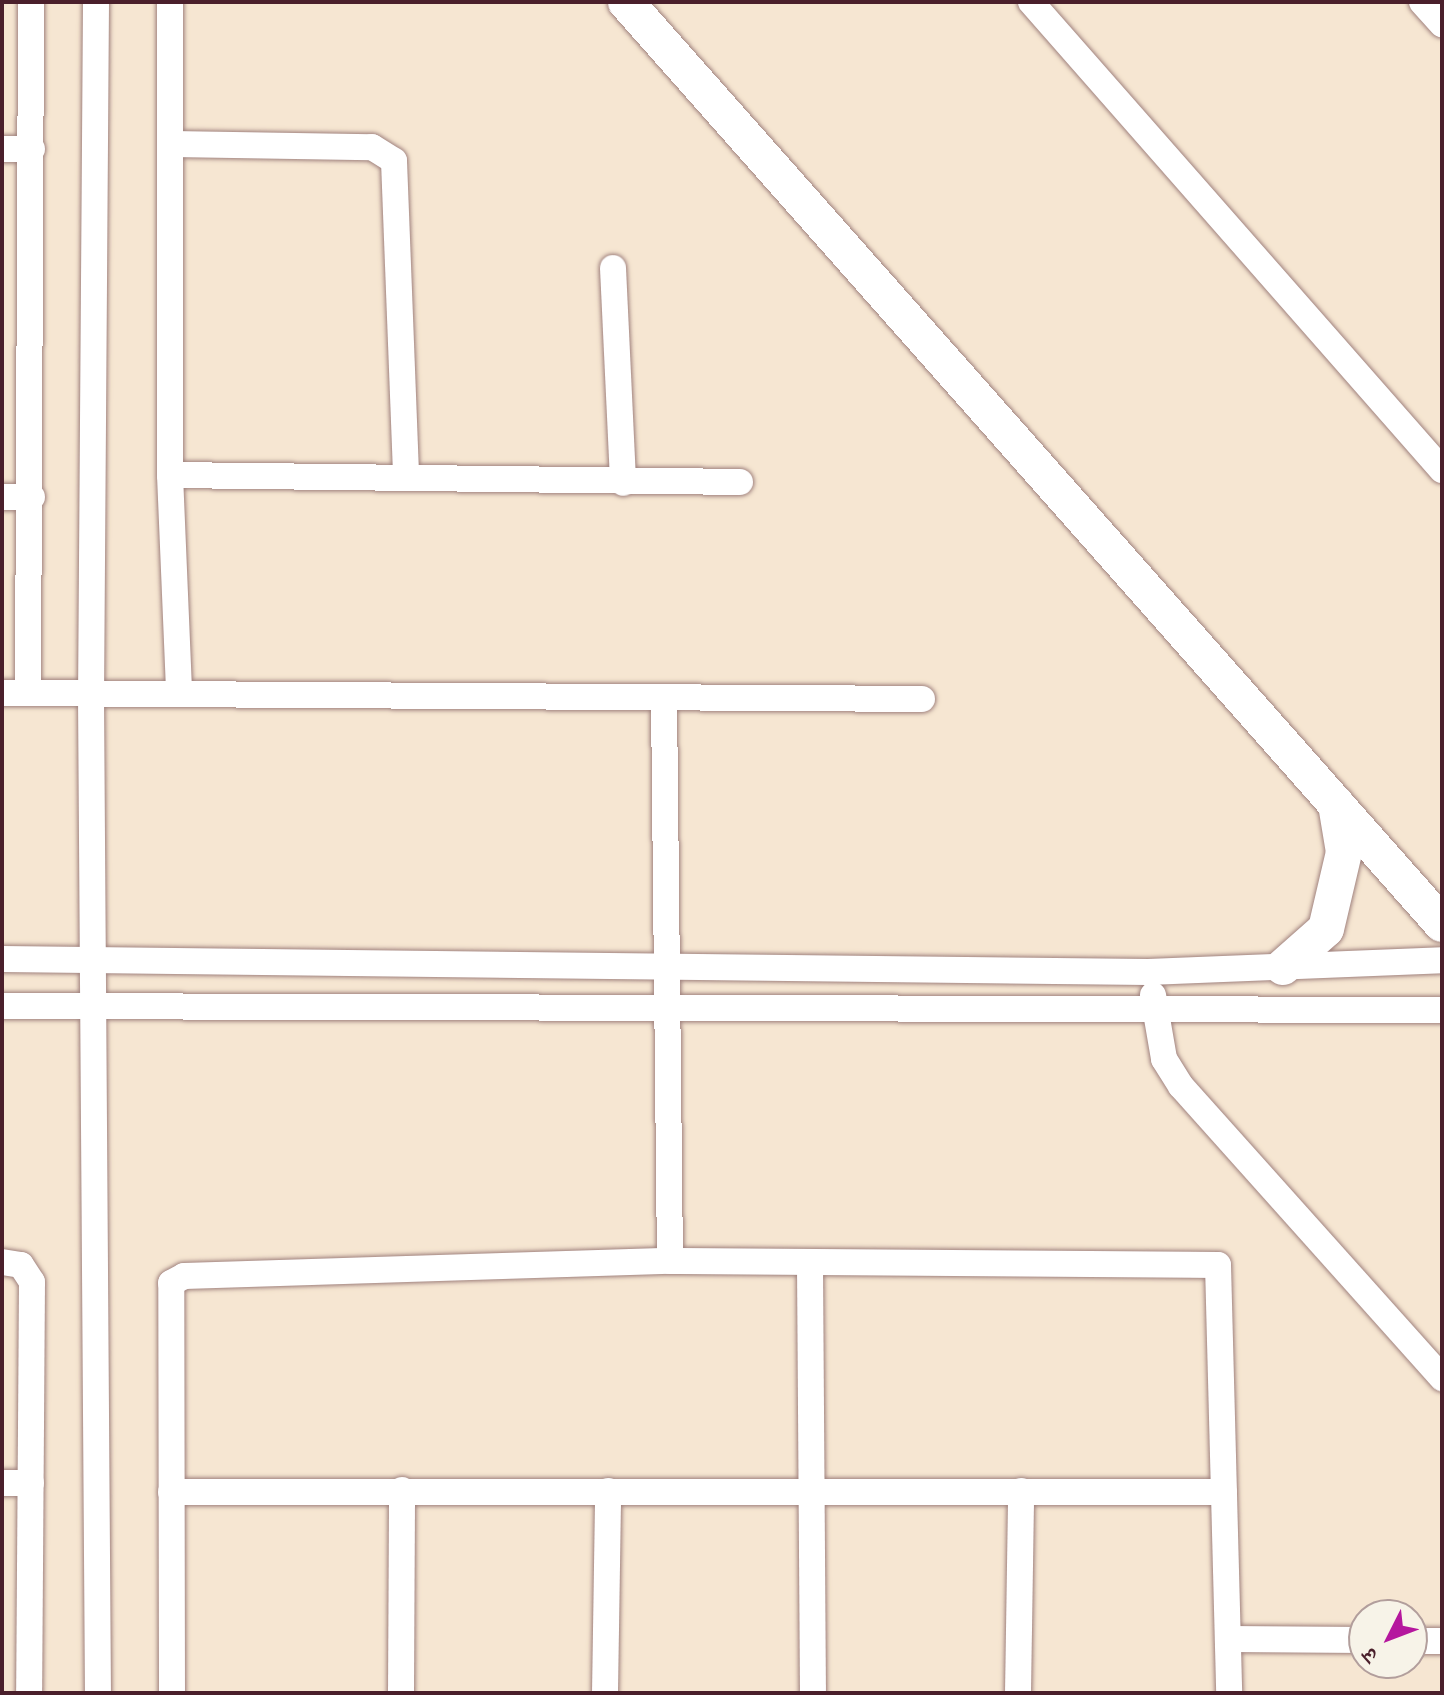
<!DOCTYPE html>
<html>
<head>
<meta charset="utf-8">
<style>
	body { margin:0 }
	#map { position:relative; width:1444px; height:1695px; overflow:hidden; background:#f6e6d2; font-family:Vollkorn,"Noto Serif Devanagari",serif }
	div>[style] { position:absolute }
	.roads { filter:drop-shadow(0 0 2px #a0827e) drop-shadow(0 0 2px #a0827e) }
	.street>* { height:26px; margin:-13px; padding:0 13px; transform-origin:13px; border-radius:13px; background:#fff }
	.secondary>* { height:36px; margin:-18px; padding:0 18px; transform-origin:18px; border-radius:18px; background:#fff }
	span { translate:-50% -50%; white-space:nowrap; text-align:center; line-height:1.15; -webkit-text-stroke:8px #f7f3e8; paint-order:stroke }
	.frame { position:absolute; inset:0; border:4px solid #4a1f2b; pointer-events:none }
	.north { position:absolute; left:1348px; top:1599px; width:80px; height:80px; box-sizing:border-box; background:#f7f3e8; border:2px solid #b29e9c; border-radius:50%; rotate:228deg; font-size:22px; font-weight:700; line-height:32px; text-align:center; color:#4a1f2b }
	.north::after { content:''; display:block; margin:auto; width:28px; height:36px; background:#b5179e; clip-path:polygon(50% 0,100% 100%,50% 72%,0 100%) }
</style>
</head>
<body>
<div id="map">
	<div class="roads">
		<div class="street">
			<div style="left:96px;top:2px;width:694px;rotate:90.41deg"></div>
			<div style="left:91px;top:696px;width:997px;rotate:89.6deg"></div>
			<div style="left:170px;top:2px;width:473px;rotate:90deg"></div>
			<div style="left:170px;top:475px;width:218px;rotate:87.6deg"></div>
			<div style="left:1031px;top:2px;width:623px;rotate:48.71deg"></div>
			<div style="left:1422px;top:2px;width:30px;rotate:48deg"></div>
			<div style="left:172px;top:144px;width:200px;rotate:0.9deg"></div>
			<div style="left:372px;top:147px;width:26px;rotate:32deg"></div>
			<div style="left:394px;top:161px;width:316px;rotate:87.8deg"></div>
			<div style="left:2px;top:149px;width:30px"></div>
			<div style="left:613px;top:268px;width:215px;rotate:87.3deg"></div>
			<div style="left:170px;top:475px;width:570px;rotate:0.7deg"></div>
			<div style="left:2px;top:497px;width:30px"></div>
			<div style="left:2px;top:693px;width:920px;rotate:0.37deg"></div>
			<div style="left:28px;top:693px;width:691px;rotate:-89.75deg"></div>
			<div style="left:664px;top:699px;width:562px;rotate:89.39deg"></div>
			<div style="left:2px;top:959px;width:1146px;rotate:0.65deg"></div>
			<div style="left:1148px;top:972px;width:294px;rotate:-2.3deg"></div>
			<div style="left:1153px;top:995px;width:65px;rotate:80.2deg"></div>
			<div style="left:1164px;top:1059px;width:32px;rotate:58deg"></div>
			<div style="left:1181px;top:1086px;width:392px;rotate:48.2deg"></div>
			<div style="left:2px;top:1006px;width:1440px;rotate:0.16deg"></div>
			<div style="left:2px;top:1262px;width:19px;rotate:9deg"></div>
			<div style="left:21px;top:1265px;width:20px;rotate:57deg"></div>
			<div style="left:32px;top:1282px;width:411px;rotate:90.4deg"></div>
			<div style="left:810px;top:1266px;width:427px;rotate:89.6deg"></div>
			<div style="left:2px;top:1483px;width:29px"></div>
			<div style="left:171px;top:1492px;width:1053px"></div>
			<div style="left:1229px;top:1639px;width:135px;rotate:0.4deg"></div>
			<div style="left:1412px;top:1641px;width:30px"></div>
			<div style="left:172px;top:1693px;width:410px;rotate:-90.1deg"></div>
			<div style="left:171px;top:1283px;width:15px;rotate:-28deg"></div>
			<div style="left:184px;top:1276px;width:486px;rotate:-1.8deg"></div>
			<div style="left:670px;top:1261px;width:548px;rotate:0.42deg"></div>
			<div style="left:1218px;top:1265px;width:428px;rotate:88.5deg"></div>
			<div style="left:401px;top:1693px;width:203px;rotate:-89.7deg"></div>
			<div style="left:605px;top:1693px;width:202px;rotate:-89.1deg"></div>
			<div style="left:1018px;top:1693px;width:202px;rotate:-89.1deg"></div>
		</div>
		<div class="secondary">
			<div style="left:626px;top:2px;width:1231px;rotate:48.49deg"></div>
			<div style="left:1283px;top:967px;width:57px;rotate:-41.5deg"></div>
			<div style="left:1326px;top:929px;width:79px;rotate:-76.8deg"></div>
			<div style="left:1344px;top:852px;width:49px;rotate:-99.5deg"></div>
		</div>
	</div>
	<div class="frame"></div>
	<div class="north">उ</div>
</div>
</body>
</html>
